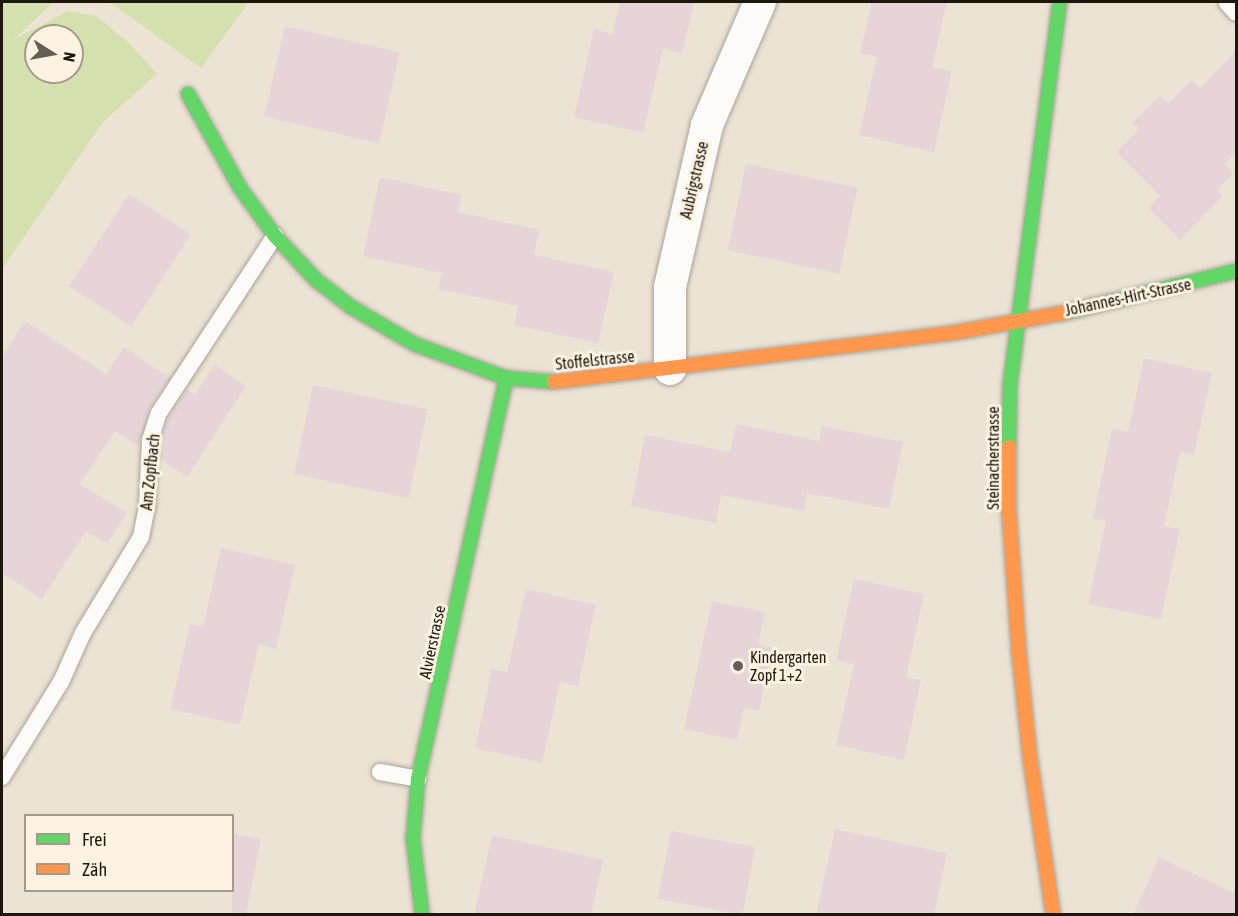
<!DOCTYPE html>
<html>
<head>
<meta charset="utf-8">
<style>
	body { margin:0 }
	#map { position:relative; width:1238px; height:916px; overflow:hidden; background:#ece3d4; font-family:"Asap Condensed",sans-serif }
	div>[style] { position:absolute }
	.green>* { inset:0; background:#d4e1af }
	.building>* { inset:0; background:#e6d5d8; transform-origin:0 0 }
	.roads { filter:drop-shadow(0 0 2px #aba498) drop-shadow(0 0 2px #aba498) }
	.lane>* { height:16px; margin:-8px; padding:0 8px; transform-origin:8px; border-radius:8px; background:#fcfbf9 }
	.street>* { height:32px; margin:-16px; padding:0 16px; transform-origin:16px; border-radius:16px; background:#fcfbf9 }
	.fast>* { height:14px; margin:-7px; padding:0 7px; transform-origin:7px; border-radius:7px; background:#63d668 }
	.slow>* { height:14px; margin:-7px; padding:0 7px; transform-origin:7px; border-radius:7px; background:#ff974d }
	.dots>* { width:16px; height:16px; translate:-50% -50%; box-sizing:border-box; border:3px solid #fef3e3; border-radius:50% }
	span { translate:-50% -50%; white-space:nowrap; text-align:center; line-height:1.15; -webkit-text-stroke:6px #fef3e3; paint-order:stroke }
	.street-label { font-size:16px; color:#1d170d }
	.poi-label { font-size:16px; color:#1d170d }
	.left { translate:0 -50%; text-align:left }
	.frame { position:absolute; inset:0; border:3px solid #1d170d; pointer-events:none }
	.legend { position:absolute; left:24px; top:814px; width:210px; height:78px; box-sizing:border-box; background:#fef3e3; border:2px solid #a49b8d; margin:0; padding:8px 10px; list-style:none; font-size:18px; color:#1d170d }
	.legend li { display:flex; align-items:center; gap:12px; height:30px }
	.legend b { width:30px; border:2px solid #a49b8d }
	.north { position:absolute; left:24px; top:24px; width:60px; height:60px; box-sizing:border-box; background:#fef3e3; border:2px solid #a49b8d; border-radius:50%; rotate:101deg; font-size:16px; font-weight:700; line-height:24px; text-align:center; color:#1d170d }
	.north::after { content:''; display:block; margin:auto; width:21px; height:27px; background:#655e53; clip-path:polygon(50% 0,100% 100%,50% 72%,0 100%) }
</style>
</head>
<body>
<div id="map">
	<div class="green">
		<div style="clip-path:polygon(evenodd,2px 2px,54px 2px,13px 40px,68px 11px,96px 16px,129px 43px,157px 74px,103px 122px,2px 269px,2px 2px,36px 36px,72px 36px,72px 72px,36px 72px,36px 36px)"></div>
		<div style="clip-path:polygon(109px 2px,249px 2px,201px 68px)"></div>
	</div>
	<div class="building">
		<div style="clip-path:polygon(620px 2px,694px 2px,682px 54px,663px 49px,643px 133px,574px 117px,594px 29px,612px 34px)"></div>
		<div style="clip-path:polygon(872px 2px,947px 2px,932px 67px,952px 71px,934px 152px,859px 135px,877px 57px,860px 53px)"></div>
		<div style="left:285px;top:26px;width:118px;height:93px;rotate:13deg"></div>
		<div style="clip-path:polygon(1236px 51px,1236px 153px,1225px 164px,1234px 173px,1217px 190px,1223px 196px,1180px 240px,1148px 208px,1160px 196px,1116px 152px,1139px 129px,1132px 123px,1160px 95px,1168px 103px,1192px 80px,1200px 88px)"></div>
		<div style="left:746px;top:164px;width:114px;height:88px;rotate:12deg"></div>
		<div style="clip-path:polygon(380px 177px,462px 195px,458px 212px,539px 230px,534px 255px,614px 272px,598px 343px,514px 325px,518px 306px,438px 289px,442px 273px,363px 256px)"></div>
		<div style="left:129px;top:194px;width:74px;height:110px;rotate:33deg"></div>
		<div style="clip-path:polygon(25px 321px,106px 374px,124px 347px,170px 378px,149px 409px,139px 446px,115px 431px,80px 484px,127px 513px,107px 544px,86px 531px,42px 599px,2px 573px,2px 357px)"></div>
		<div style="clip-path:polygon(1144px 358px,1212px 373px,1194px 455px,1180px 452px,1164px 526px,1180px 529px,1161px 619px,1088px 604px,1106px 521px,1093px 518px,1112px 429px,1128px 432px)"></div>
		<div style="clip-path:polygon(214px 365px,246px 386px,187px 477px,160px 459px,160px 442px,169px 418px,187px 389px,195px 395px)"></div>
		<div style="left:313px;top:385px;width:117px;height:91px;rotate:12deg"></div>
		<div style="clip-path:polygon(736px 424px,819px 441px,822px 426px,903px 442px,889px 509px,807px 493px,804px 511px,721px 495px,716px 523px,631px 506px,645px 435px,730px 452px)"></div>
		<div style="clip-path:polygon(221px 548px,295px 565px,276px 649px,259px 644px,240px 725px,170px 709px,190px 624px,203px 627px)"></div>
		<div style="clip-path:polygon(854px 579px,924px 594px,906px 677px,921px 680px,904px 760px,836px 745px,854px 664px,836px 660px)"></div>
		<div style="clip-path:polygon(526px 589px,596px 605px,578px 686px,560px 682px,542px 763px,475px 748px,492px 669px,507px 672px)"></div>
		<div style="clip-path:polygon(712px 601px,765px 612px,758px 644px,772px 648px,759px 711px,744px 708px,737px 740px,684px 729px)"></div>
		<div style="clip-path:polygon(835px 829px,947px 853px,934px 915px,816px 915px)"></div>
		<div style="left:671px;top:831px;width:86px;height:69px;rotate:11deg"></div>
		<div style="clip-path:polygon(232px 833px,261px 839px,246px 915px,232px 915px)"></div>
		<div style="clip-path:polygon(492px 835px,603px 860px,591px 915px,474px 915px)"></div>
		<div style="clip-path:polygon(1159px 857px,1236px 894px,1236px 915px,1133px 915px)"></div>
	</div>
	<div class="roads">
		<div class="lane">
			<div style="left:1229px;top:2px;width:2px;rotate:153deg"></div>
			<div style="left:1227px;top:3px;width:13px;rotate:48deg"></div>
			<div style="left:380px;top:772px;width:39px;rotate:10deg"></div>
			<div style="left:2px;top:777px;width:112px;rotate:-58.2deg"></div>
			<div style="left:61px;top:682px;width:54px;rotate:-65.8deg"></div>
			<div style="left:83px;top:633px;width:112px;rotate:-58.9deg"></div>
			<div style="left:141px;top:537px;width:31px;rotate:-79deg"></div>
			<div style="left:147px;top:507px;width:67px;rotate:-87.4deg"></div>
			<div style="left:150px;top:440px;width:28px;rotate:-72deg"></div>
			<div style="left:159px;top:413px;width:212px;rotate:-56.8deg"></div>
		</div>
		<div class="street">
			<div style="left:670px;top:369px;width:82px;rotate:-90deg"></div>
			<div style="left:670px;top:287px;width:166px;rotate:-77.1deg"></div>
			<div style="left:707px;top:125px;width:134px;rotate:-66.7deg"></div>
		</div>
		<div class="fast">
			<div style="left:188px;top:94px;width:107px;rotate:61deg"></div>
			<div style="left:240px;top:188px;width:59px;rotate:53.9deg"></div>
			<div style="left:275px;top:236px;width:60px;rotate:47deg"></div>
			<div style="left:316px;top:280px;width:44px;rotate:37.6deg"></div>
			<div style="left:351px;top:307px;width:73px;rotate:30.4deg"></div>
			<div style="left:414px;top:344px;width:98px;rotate:20.3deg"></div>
			<div style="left:506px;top:378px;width:48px;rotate:4.8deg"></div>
			<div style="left:1068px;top:312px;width:173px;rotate:-13.7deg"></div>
			<div style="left:1009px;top:447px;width:62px;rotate:-89.1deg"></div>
			<div style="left:1010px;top:385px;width:386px;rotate:-82.6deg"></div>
			<div style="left:422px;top:914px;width:76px;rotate:-96.8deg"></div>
			<div style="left:413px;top:839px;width:60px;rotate:-85.2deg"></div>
			<div style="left:418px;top:779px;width:411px;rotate:-77.6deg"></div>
		</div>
		<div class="slow">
			<div style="left:554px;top:382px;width:402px;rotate:-7deg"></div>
			<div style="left:953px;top:333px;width:117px;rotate:-10.3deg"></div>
			<div style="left:1009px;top:447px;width:64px;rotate:90deg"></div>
			<div style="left:1009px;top:511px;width:142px;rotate:86deg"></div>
			<div style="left:1019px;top:653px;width:106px;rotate:84deg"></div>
			<div style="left:1030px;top:758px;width:158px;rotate:81.6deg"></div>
		</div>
	</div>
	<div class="dots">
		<div style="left:738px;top:666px;background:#655e53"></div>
	</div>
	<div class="street-label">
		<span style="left:694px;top:180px;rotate:-77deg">Aubrigstrasse</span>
		<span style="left:1128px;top:297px;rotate:-12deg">Johannes-Hirt-Strasse</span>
		<span style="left:595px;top:360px;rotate:-6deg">Stoffelstrasse</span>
		<span style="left:993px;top:458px;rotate:-90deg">Steinacherstrasse</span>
		<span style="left:150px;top:472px;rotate:-84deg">Am Zopfbach</span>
		<span style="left:432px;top:642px;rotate:-78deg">Alvierstrasse</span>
	</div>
	<div class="poi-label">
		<span class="left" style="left:750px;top:666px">Kindergarten<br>Zopf 1+2</span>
	</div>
	<div class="frame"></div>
	<ul class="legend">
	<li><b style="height:8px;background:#63d668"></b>Frei</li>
	<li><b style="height:8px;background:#ff974d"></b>Zäh</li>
	</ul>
	<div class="north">N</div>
</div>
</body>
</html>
